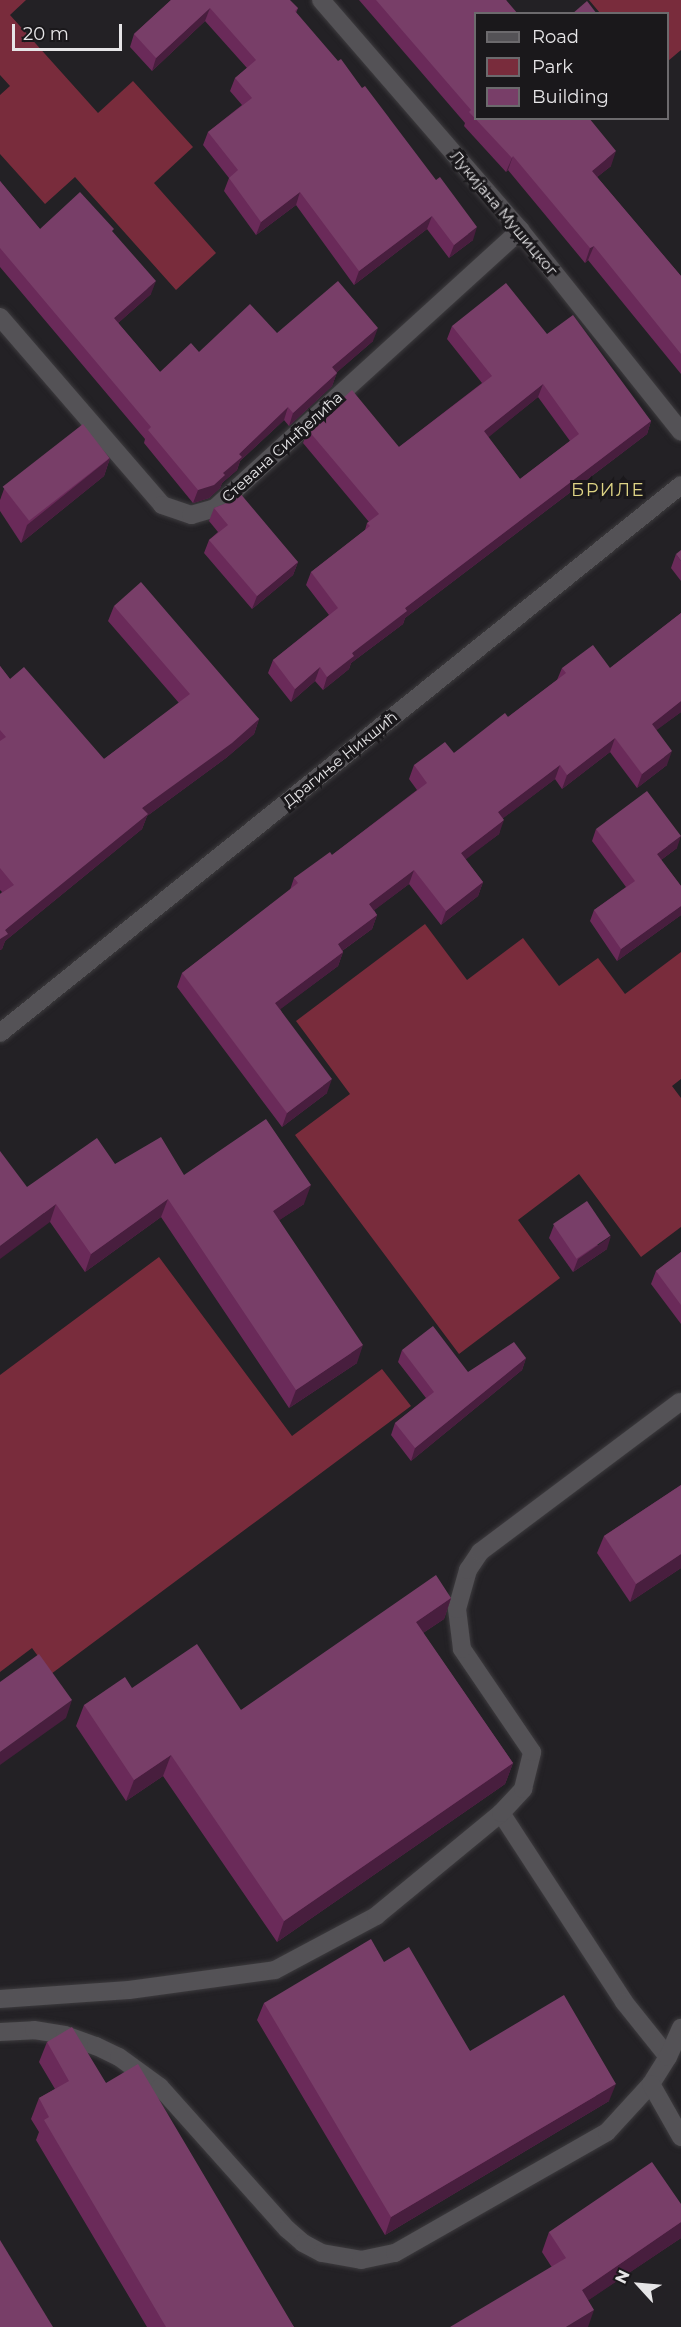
<!DOCTYPE html>
<html>
<head>
<meta charset="utf-8">
<style>
	body { margin:0 }
	#map { position:relative; width:681px; height:2327px; overflow:hidden; background:#232125; font-family:Montserrat,sans-serif }
	div>[style] { position:absolute }
	.green>* { inset:0; background:#792c3c }
	.roads { filter:drop-shadow(0 0 2px #3d3b3e) drop-shadow(0 0 2px #3d3b3e) }
	.minor>* { height:18px; margin:-9px; padding:0 9px; transform-origin:9px; border-radius:9px; background:#545256 }
	.wall>* { inset:0; background:#6a2a59 }
	.shaded-wall>* { inset:0; background:#481e3e }
	.building>* { inset:0; background:#783e68; transform-origin:0 0 }
	span { translate:-50% -50%; white-space:nowrap; text-align:center; line-height:1.15; -webkit-text-stroke:6px #1a181b; paint-order:stroke }
	.street-label { font-size:15px; color:#e6e5e7 }
	.quarter-label { font-size:18px; color:#ded485; letter-spacing:1.5px }
	.legend { position:absolute; left:474px; top:12px; width:195px; height:108px; box-sizing:border-box; background:#1a181b; border:2px solid #6c6a6d; margin:0; padding:8px 10px; list-style:none; font-size:18px; color:#e6e5e7 }
	.legend li { display:flex; align-items:center; gap:12px; height:30px }
	.legend b { width:30px; border:2px solid #6c6a6d }
	.north { position:absolute; left:609px; top:2255px; width:60px; height:60px; -webkit-text-stroke:4px #1a181b; paint-order:stroke; rotate:296deg; font-size:16px; font-weight:700; line-height:24px; text-align:center; color:#e6e5e7 }
	.north::after { content:''; display:block; margin:auto; width:21px; height:27px; background:#e6e5e7; clip-path:polygon(50% 0,100% 100%,50% 72%,0 100%) }
	.scale { position:absolute; left:12px; top:24px; width:110px; height:27px; box-sizing:border-box; border:3px solid #e6e5e7; border-top:0; padding-left:8px; font-size:18px; line-height:21px; white-space:nowrap; color:#e6e5e7; -webkit-text-stroke:4px #1a181b; paint-order:stroke }
</style>
</head>
<body>
<div id="map">
	<div class="green">
		<div style="clip-path:polygon(0 0,26px 0,10px 15px,98px 113px,133px 81px,193px 147px,154px 183px,216px 253px,176px 290px,75px 177px,45px 204px,0 154px,0 95px,10px 86px,0 75px)"></div>
		<div style="clip-path:polygon(589px 0,681px 0,681px 50px,668px 61px,668px 14px,600px 13px)"></div>
		<div style="clip-path:polygon(425px 924px,467px 980px,523px 938px,559px 986px,598px 958px,625px 994px,681px 952px,681px 1079px,672px 1086px,681px 1098px,681px 1227px,641px 1257px,579px 1174px,518px 1220px,560px 1278px,459px 1354px,295px 1135px,350px 1094px,296px 1021px)"></div>
		<div style="clip-path:polygon(159px 1257px,292px 1436px,382px 1369px,411px 1406px,51px 1674px,32px 1648px,0 1672px,0 1375px)"></div>
	</div>
	<div class="roads">
		<div class="minor">
			<div style="left:321px;top:0;width:304px;rotate:49.1deg"></div>
			<div style="left:520px;top:230px;width:258px;rotate:51.4deg"></div>
			<div style="left:0;top:317px;width:248px;rotate:49.2deg"></div>
			<div style="left:162px;top:505px;width:31px;rotate:19deg"></div>
			<div style="left:191px;top:515px;width:25px;rotate:-16deg"></div>
			<div style="left:215px;top:508px;width:413px;rotate:-42.3deg"></div>
			<div style="left:0;top:1033px;width:874px;rotate:-38.82deg"></div>
			<div style="left:501px;top:1813px;width:225px;rotate:56.9deg"></div>
			<div style="left:624px;top:2002px;width:70px;rotate:51.3deg"></div>
			<div style="left:0;top:1999px;width:129px;rotate:-4deg"></div>
			<div style="left:129px;top:1990px;width:147px;rotate:-7.8deg"></div>
			<div style="left:275px;top:1970px;width:115px;rotate:-28.1deg"></div>
			<div style="left:376px;top:1916px;width:162px;rotate:-39.5deg"></div>
			<div style="left:501px;top:1813px;width:33px;rotate:-47deg"></div>
			<div style="left:523px;top:1789px;width:38px;rotate:-76deg"></div>
			<div style="left:532px;top:1752px;width:125px;rotate:-124.2deg"></div>
			<div style="left:462px;top:1649px;width:40px;rotate:-97.1deg"></div>
			<div style="left:457px;top:1609px;width:41px;rotate:-74.2deg"></div>
			<div style="left:468px;top:1570px;width:22px;rotate:-56deg"></div>
			<div style="left:480px;top:1552px;width:250px;rotate:-36.9deg"></div>
			<div style="left:0;top:2032px;width:34px;rotate:-3deg"></div>
			<div style="left:34px;top:2030px;width:31px;rotate:9deg"></div>
			<div style="left:65px;top:2035px;width:33px;rotate:20deg"></div>
			<div style="left:96px;top:2046px;width:25px;rotate:26deg"></div>
			<div style="left:119px;top:2057px;width:51px;rotate:36.2deg"></div>
			<div style="left:160px;top:2087px;width:191px;rotate:48.2deg"></div>
			<div style="left:287px;top:2229px;width:21px;rotate:41deg"></div>
			<div style="left:303px;top:2243px;width:21px;rotate:28deg"></div>
			<div style="left:322px;top:2253px;width:40px;rotate:10deg"></div>
			<div style="left:361px;top:2260px;width:35px;rotate:-12deg"></div>
			<div style="left:395px;top:2253px;width:244px;rotate:-29.7deg"></div>
			<div style="left:607px;top:2132px;width:65px;rotate:-47.5deg"></div>
			<div style="left:651px;top:2084px;width:32px;rotate:-58deg"></div>
			<div style="left:668px;top:2057px;width:32px;rotate:-66deg"></div>
			<div style="left:651px;top:2084px;width:61px;rotate:60.5deg"></div>
		</div>
	</div>
	<div class="wall">
		<div style="clip-path:polygon(171px 0,298px 8px,296px 13px,473px 240px,449px 258px,427px 229px,354px 285px,296px 205px,256px 235px,224px 191px,229px 178px,203px 145px,208px 132px,242px 105px,230px 91px,235px 78px,247px 68px,205px 21px,152px 71px,130px 47px,134px 34px)"></div>
		<div style="clip-path:polygon(359px 0,506px 0,611px 166px,597px 177px,681px 276px,681px 374px,588px 260px,585px 263px,508px 170px,506px 172px,464px 126px,465px 123px)"></div>
		<div style="clip-path:polygon(0 181px,40px 229px,113px 233px,151px 294px,118px 323px,160px 372px,199px 352px,277px 333px,373px 341px,337px 372px,332px 386px,289px 426px,284px 420px,240px 461px,237px 470px,222px 483px,220px 488px,209px 498px,193px 503px,144px 443px,145px 439px,0 267px)"></div>
		<div style="clip-path:polygon(evenodd,452px 326px,547px 334px,651px 421px,647px 434px,405px 618px,403px 624px,351px 663px,349px 669px,323px 690px,315px 681px,291px 702px,268px 673px,273px 660px,329px 615px,306px 585px,311px 572px,365px 530px,367px 523px,369px 522px,303px 443px,308px 430px,399px 447px,482px 383px,447px 339px,452px 326px,538px 397px,570px 441px,520px 479px,488px 437px,538px 397px)"></div>
		<div style="clip-path:polygon(110px 458px,104px 476px,21px 543px,0 511px,0 500px,4px 489px)"></div>
		<div style="clip-path:polygon(227px 503px,298px 562px,293px 575px,252px 609px,204px 553px,209px 540px,218px 532px,209px 521px,214px 508px)"></div>
		<div style="clip-path:polygon(676px 554px,681px 561px,681px 581px,671px 568px)"></div>
		<div style="clip-path:polygon(114px 606px,259px 719px,254px 734px,226px 758px,147px 816px,142px 829px,5px 941px,2px 949px,0 950px,0 894px,2px 892px,0 890px,0 666px,10px 679px,104px 759px,179px 703px,108px 621px)"></div>
		<div style="clip-path:polygon(681px 613px,681px 712px,656px 730px,667px 765px,637px 788px,610px 752px,562px 789px,555px 779px,503px 818px,499px 834px,465px 859px,483px 882px,478px 896px,441px 925px,409px 884px,374px 910px,377px 915px,372px 929px,342px 951px,343px 952px,338px 966px,280px 1009px,327px 1093px,282px 1127px,177px 987px,182px 973px,290px 890px,294px 878px,332px 855px,417px 790px,409px 779px,414px 765px,454px 753px,508px 717px,557px 680px,562px 668px,610px 668px)"></div>
		<div style="clip-path:polygon(596px 829px,677px 848px,661px 860px,681px 886px,681px 915px,617px 961px,590px 921px,594px 910px,626px 887px,592px 841px)"></div>
		<div style="clip-path:polygon(115px 1164px,184px 1175px,304px 1204px,279px 1220px,357px 1363px,289px 1408px,161px 1217px,85px 1272px,50px 1222px,27px 1187px)"></div>
		<div style="clip-path:polygon(554px 1225px,607px 1249px,573px 1272px,549px 1238px)"></div>
		<div style="clip-path:polygon(681px 1252px,681px 1324px,651px 1284px,656px 1271px)"></div>
		<div style="clip-path:polygon(402px 1350px,468px 1372px,526px 1358px,522px 1370px,411px 1461px,391px 1435px,395px 1423px,426px 1398px,398px 1362px)"></div>
		<div style="clip-path:polygon(681px 1485px,681px 1568px,630px 1602px,597px 1553px,604px 1536px)"></div>
		<div style="clip-path:polygon(451px 1598px,444px 1619px,423px 1633px,513px 1763px,505px 1784px,277px 1942px,163px 1776px,126px 1801px,76px 1726px,84px 1705px,132px 1688px,241px 1710px)"></div>
		<div style="clip-path:polygon(384px 1962px,470px 2051px,609px 2101px,385px 2235px,257px 2020px,264px 2003px)"></div>
		<div style="clip-path:polygon(47px 2042px,106px 2083px,294px 2327px,147px 2327px,36px 2140px,39px 2132px,31px 2119px,39px 2098px,55px 2089px,39px 2062px)"></div>
		<div style="clip-path:polygon(681px 2204px,681px 2238px,588px 2300px,551px 2266px,542px 2252px,549px 2232px)"></div>
	</div>
	<div class="shaded-wall">
		<div style="clip-path:polygon(210px 8px,205px 21px,152px 71px,156px 58px)"></div>
		<div style="clip-path:polygon(616px 151px,611px 166px,587px 185px,592px 171px)"></div>
		<div style="clip-path:polygon(513px 156px,508px 170px,506px 172px,512px 158px)"></div>
		<div style="clip-path:polygon(300px 192px,296px 205px,256px 235px,261px 222px)"></div>
		<div style="clip-path:polygon(432px 216px,427px 229px,354px 285px,359px 271px)"></div>
		<div style="clip-path:polygon(477px 227px,473px 240px,449px 258px,454px 245px)"></div>
		<div style="clip-path:polygon(594px 246px,588px 260px,585px 263px,590px 248px)"></div>
		<div style="clip-path:polygon(156px 281px,151px 294px,109px 331px,114px 318px)"></div>
		<div style="clip-path:polygon(378px 328px,373px 341px,328px 380px,332px 367px)"></div>
		<div style="clip-path:polygon(337px 373px,332px 386px,289px 426px,293px 413px)"></div>
		<div style="clip-path:polygon(543px 384px,538px 397px,479px 445px,484px 431px)"></div>
		<div style="clip-path:polygon(288px 407px,284px 420px,240px 461px,237px 470px,222px 483px,220px 488px,209px 498px,193px 503px,198px 490px,239px 454px)"></div>
		<div style="clip-path:polygon(651px 421px,647px 434px,405px 618px,403px 624px,351px 663px,349px 669px,323px 690px,327px 677px,352px 653px,405px 608px)"></div>
		<div style="clip-path:polygon(110px 458px,104px 476px,21px 543px,27px 525px)"></div>
		<div style="clip-path:polygon(298px 562px,293px 575px,252px 609px,257px 596px)"></div>
		<div style="clip-path:polygon(320px 667px,315px 681px,291px 702px,295px 689px)"></div>
		<div style="clip-path:polygon(681px 701px,681px 712px,646px 738px,652px 724px)"></div>
		<div style="clip-path:polygon(259px 719px,254px 734px,226px 758px,147px 816px,142px 829px,5px 941px,2px 949px,0 950px,0 939px,5px 930px,142px 808px)"></div>
		<div style="clip-path:polygon(615px 738px,610px 752px,562px 789px,567px 775px)"></div>
		<div style="clip-path:polygon(672px 751px,667px 765px,637px 788px,642px 774px)"></div>
		<div style="clip-path:polygon(560px 765px,555px 779px,493px 826px,498px 812px)"></div>
		<div style="clip-path:polygon(504px 820px,499px 834px,456px 867px,461px 853px)"></div>
		<div style="clip-path:polygon(681px 836px,677px 848px,653px 866px,657px 854px)"></div>
		<div style="clip-path:polygon(414px 870px,409px 884px,364px 918px,369px 904px)"></div>
		<div style="clip-path:polygon(483px 882px,478px 896px,441px 925px,446px 911px)"></div>
		<div style="clip-path:polygon(681px 906px,681px 915px,617px 961px,621px 949px)"></div>
		<div style="clip-path:polygon(377px 915px,372px 929px,332px 958px,338px 944px)"></div>
		<div style="clip-path:polygon(343px 952px,338px 966px,270px 1017px,275px 1003px)"></div>
		<div style="clip-path:polygon(332px 1079px,327px 1093px,282px 1127px,287px 1113px)"></div>
		<div style="clip-path:polygon(311px 1185px,304px 1204px,266px 1229px,273px 1211px)"></div>
		<div style="clip-path:polygon(168px 1199px,161px 1217px,85px 1272px,91px 1254px)"></div>
		<div style="clip-path:polygon(56px 1204px,50px 1222px,0 1259px,0 1246px)"></div>
		<div style="clip-path:polygon(611px 1236px,607px 1249px,573px 1272px,578px 1259px)"></div>
		<div style="clip-path:polygon(363px 1345px,357px 1363px,289px 1408px,296px 1390px)"></div>
		<div style="clip-path:polygon(526px 1358px,522px 1370px,411px 1461px,415px 1448px)"></div>
		<div style="clip-path:polygon(681px 1554px,681px 1568px,630px 1602px,636px 1584px)"></div>
		<div style="clip-path:polygon(451px 1598px,444px 1619px,408px 1643px,416px 1622px)"></div>
		<div style="clip-path:polygon(72px 1700px,66px 1718px,0 1765px,0 1752px)"></div>
		<div style="clip-path:polygon(171px 1755px,163px 1776px,126px 1801px,134px 1780px)"></div>
		<div style="clip-path:polygon(513px 1763px,505px 1784px,277px 1942px,284px 1921px)"></div>
		<div style="clip-path:polygon(616px 2084px,609px 2101px,385px 2235px,391px 2217px)"></div>
		<div style="clip-path:polygon(681px 2222px,681px 2238px,574px 2310px,582px 2290px)"></div>
		<div style="clip-path:polygon(594px 2310px,588px 2327px,566px 2327px)"></div>
	</div>
	<div class="building">
		<div style="clip-path:polygon(171px 0,290px 0,298px 8px,295px 11px,338px 61px,341px 59px,362px 88px,365px 86px,436px 180px,440px 177px,477px 227px,454px 245px,432px 216px,359px 271px,300px 192px,261px 222px,229px 178px,238px 170px,208px 132px,252px 98px,235px 78px,256px 60px,210px 8px,156px 58px,134px 34px)"></div>
		<div style="clip-path:polygon(376px 0,506px 0,518px 14px,476px 14px,476px 118px,589px 118px,616px 151px,592px 171px,681px 276px,681px 354px,594px 246px,590px 248px,513px 156px,512px 158px,469px 112px,471px 110px)"></div>
		<div style="clip-path:polygon(587px 1px,597px 14px,572px 14px)"></div>
		<div style="clip-path:polygon(0 181px,40px 229px,80px 192px,114px 229px,112px 231px,156px 281px,114px 318px,160px 372px,191px 343px,199px 352px,250px 304px,277px 333px,338px 281px,378px 328px,332px 367px,337px 373px,293px 413px,288px 407px,239px 454px,242px 457px,223px 473px,225px 475px,214px 485px,198px 490px,148px 430px,151px 427px,0 248px)"></div>
		<div style="clip-path:polygon(evenodd,506px 283px,547px 334px,573px 315px,651px 421px,405px 608px,407px 611px,352px 653px,354px 656px,327px 677px,320px 667px,295px 689px,273px 660px,338px 608px,311px 572px,370px 526px,367px 523px,379px 514px,308px 430px,352px 390px,399px 447px,492px 376px,452px 326px,506px 283px,543px 384px,579px 434px,520px 479px,484px 431px,543px 384px)"></div>
		<div style="left:83px;top:424px;width:43px;height:102px;rotate:52deg"></div>
		<div style="clip-path:polygon(239px 492px,298px 562px,257px 596px,209px 540px,228px 525px,214px 508px,227px 503px)"></div>
		<div style="clip-path:polygon(681px 550px,681px 561px,676px 554px)"></div>
		<div style="clip-path:polygon(141px 582px,259px 719px,232px 743px,142px 808px,148px 814px,5px 930px,8px 934px,0 939px,0 894px,14px 885px,0 868px,0 741px,6px 737px,0 730px,0 666px,10px 679px,24px 667px,104px 759px,190px 694px,114px 606px)"></div>
		<div style="clip-path:polygon(681px 613px,681px 701px,652px 724px,672px 751px,642px 774px,615px 738px,567px 775px,560px 765px,498px 812px,504px 820px,461px 853px,483px 882px,446px 911px,414px 870px,369px 904px,377px 915px,338px 944px,343px 952px,275px 1003px,332px 1079px,287px 1113px,182px 973px,298px 883px,294px 878px,330px 852px,332px 855px,427px 783px,414px 765px,445px 742px,454px 753px,505px 713px,508px 717px,566px 673px,562px 668px,593px 645px,610px 668px)"></div>
		<div style="clip-path:polygon(647px 791px,681px 836px,657px 854px,681px 886px,681px 906px,621px 949px,594px 910px,635px 881px,596px 829px)"></div>
		<div style="clip-path:polygon(266px 1119px,311px 1185px,273px 1211px,363px 1345px,296px 1390px,168px 1199px,91px 1254px,56px 1204px,0 1246px,0 1151px,27px 1187px,97px 1138px,115px 1164px,161px 1137px,184px 1175px)"></div>
		<div style="left:587px;top:1201px;width:42px;height:41px;rotate:56deg"></div>
		<div style="clip-path:polygon(681px 1252px,681px 1305px,656px 1271px)"></div>
		<div style="clip-path:polygon(433px 1326px,468px 1372px,514px 1342px,526px 1358px,415px 1448px,395px 1423px,434px 1392px,402px 1350px)"></div>
		<div style="clip-path:polygon(681px 1485px,681px 1554px,636px 1584px,604px 1536px)"></div>
		<div style="clip-path:polygon(436px 1575px,451px 1598px,416px 1622px,513px 1763px,284px 1921px,171px 1755px,134px 1780px,84px 1705px,125px 1677px,132px 1688px,197px 1644px,241px 1710px)"></div>
		<div style="clip-path:polygon(39px 1654px,72px 1700px,0 1752px,0 1682px)"></div>
		<div style="clip-path:polygon(371px 1939px,384px 1962px,409px 1947px,470px 2051px,564px 1995px,616px 2084px,391px 2217px,264px 2003px)"></div>
		<div style="clip-path:polygon(72px 2027px,106px 2083px,138px 2064px,294px 2327px,166px 2327px,44px 2120px,49px 2117px,39px 2098px,69px 2081px,47px 2042px)"></div>
		<div style="clip-path:polygon(652px 2162px,681px 2204px,681px 2222px,582px 2290px,594px 2310px,566px 2327px,450px 2327px,566px 2258px,549px 2232px)"></div>
		<div style="clip-path:polygon(0 2240px,53px 2327px,0 2327px)"></div>
	</div>
	<div class="street-label">
		<span style="left:504px;top:213px;rotate:50deg">Лукијана Мушицког</span>
		<span style="left:282px;top:447px;rotate:-42deg">Стевана Синђелића</span>
		<span style="left:340px;top:759px;rotate:-39deg">Драгиње Никшић</span>
	</div>
	<div class="quarter-label">
		<span style="left:608px;top:490px">БРИЛЕ</span>
	</div>
	<ul class="legend">
	<li><b style="height:8px;background:#545256"></b>Road</li>
	<li><b style="height:16px;background:#792c3c"></b>Park</li>
	<li><b style="height:16px;background:#783e68"></b>Building</li>
	</ul>
	<div class="north">N</div>
	<div class="scale">20 m</div>
</div>
</body>
</html>
